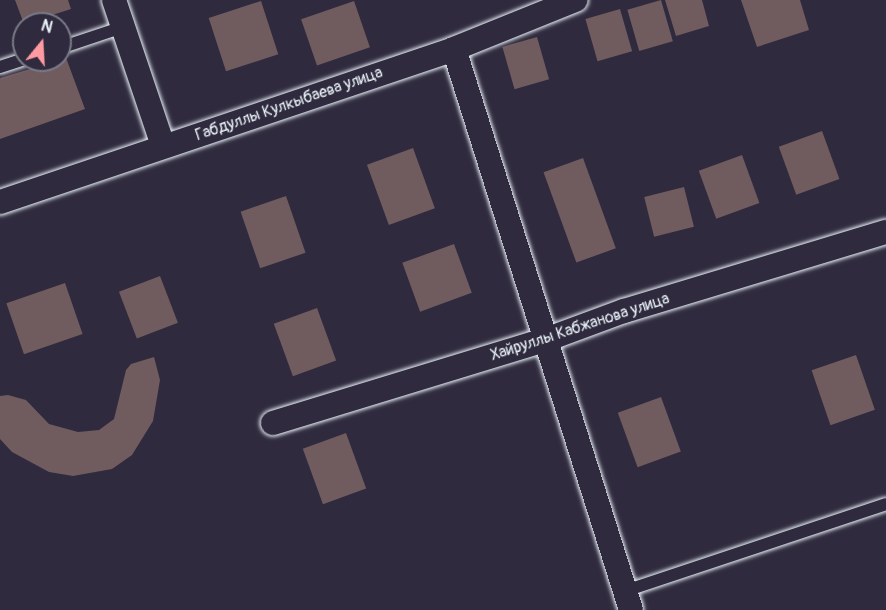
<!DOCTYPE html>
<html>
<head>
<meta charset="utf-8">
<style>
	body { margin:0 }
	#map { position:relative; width:886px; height:610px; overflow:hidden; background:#2f2a3d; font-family:Pangolin,sans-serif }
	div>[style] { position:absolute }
	.building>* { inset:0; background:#705b5f; transform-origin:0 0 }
	.roads { filter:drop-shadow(0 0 2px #e8f1f8) drop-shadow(0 0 2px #e8f1f8) }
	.lane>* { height:12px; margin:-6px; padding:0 6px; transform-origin:6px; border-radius:6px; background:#2f2a3d }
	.street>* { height:24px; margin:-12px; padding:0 12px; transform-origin:12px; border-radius:12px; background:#2f2a3d }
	span { translate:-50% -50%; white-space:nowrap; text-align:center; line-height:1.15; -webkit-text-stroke:4.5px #2f2a3d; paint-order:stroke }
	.street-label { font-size:16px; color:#e8f1f8 }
	.north { position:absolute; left:12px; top:12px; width:60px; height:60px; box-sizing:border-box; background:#2f2a3d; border:2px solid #797a88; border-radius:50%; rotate:18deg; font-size:16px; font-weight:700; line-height:24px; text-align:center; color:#e8f1f8 }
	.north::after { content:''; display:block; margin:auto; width:21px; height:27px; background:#ff9aa2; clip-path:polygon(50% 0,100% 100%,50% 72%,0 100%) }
</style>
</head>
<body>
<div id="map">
	<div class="building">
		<div style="clip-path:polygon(15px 0,68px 0,71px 9px,24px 24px)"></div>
		<div style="left:661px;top:0;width:43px;height:35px;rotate:74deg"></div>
		<div style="clip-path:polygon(665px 0,702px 0,709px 26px,676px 36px)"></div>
		<div style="clip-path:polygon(741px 0,800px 0,809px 30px,757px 47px)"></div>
		<div style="left:261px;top:1px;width:56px;height:55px;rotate:72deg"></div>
		<div style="left:354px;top:1px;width:49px;height:56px;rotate:71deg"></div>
		<div style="left:620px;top:9px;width:44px;height:36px;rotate:74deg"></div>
		<div style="left:537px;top:37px;width:44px;height:36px;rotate:74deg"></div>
		<div style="clip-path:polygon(65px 55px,85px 109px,0 139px,0 78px,60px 60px)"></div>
		<div style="left:822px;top:131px;width:51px;height:46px;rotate:70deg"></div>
		<div style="left:413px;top:148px;width:64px;height:49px;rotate:70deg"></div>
		<div style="left:742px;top:155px;width:51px;height:46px;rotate:70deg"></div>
		<div style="left:583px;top:158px;width:96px;height:42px;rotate:70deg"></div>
		<div style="left:684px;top:187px;width:41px;height:41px;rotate:76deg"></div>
		<div style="left:286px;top:196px;width:60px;height:48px;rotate:71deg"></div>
		<div style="left:454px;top:244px;width:52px;height:55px;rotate:70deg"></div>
		<div style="left:160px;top:276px;width:50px;height:44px;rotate:69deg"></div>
		<div style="left:65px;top:283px;width:54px;height:62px;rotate:71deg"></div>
		<div style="left:317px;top:308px;width:56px;height:46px;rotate:70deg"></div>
		<div style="left:856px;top:355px;width:58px;height:47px;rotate:71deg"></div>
		<div style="clip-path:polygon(154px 357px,160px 380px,153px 421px,132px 455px,112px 469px,73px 476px,49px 472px,12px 452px,0 439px,0 396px,8px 395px,26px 400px,49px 424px,78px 432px,99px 430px,114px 419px,126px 370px,131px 364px)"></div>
		<div style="left:661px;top:397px;width:58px;height:46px;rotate:70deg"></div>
		<div style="left:346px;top:433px;width:59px;height:46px;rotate:70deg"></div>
	</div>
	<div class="roads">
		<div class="lane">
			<div style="left:60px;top:48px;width:66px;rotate:-18.4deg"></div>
			<div style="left:0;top:67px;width:25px;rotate:-18deg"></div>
			<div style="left:625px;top:591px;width:275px;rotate:-18.4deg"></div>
		</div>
		<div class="street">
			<div style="left:114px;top:0;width:154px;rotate:71.4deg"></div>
			<div style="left:454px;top:49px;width:588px;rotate:72.49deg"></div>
			<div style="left:0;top:202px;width:479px;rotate:-18.6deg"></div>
			<div style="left:454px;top:49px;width:131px;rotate:-22deg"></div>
			<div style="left:273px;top:423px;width:284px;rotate:-17deg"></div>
			<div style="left:545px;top:340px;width:84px;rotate:-20.2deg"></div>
			<div style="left:624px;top:311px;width:274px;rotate:-16.8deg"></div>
		</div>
	</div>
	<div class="street-label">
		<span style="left:289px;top:104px;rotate:-19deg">Габдуллы Кулкыбаева улица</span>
		<span style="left:580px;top:327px;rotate:-18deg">Хайруллы Кабжанова улица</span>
	</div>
	<div class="north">N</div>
</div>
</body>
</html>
